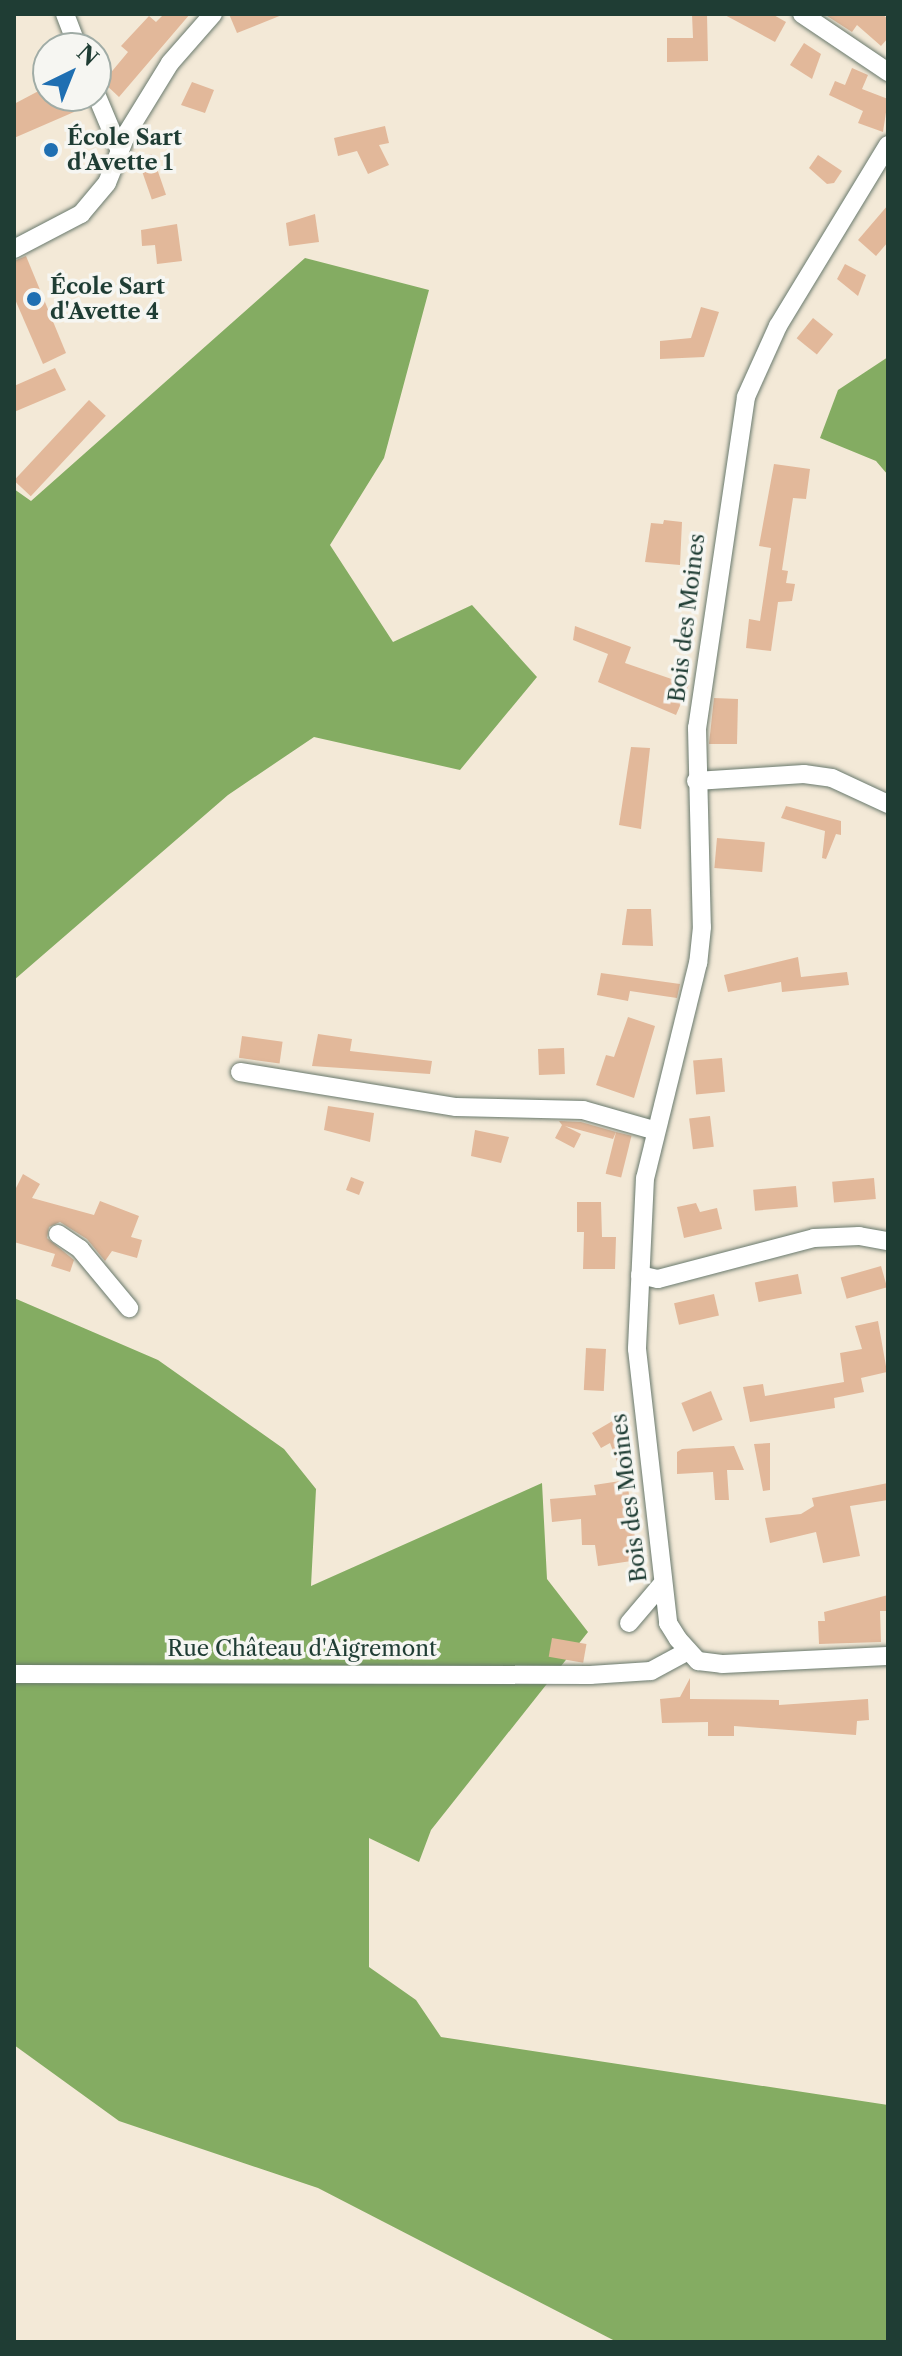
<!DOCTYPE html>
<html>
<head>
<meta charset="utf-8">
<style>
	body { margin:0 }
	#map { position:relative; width:902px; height:2356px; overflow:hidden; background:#f3e9d7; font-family:"Libre Caslon Text",serif }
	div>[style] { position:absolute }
	.forest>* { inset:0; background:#84ac62 }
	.building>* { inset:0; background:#e2b89a; transform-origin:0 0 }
	.roads { filter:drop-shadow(0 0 2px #69796d) drop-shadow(0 0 2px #69796d) }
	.street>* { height:18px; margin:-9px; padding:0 9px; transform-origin:9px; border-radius:9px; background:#fff }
	.dots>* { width:22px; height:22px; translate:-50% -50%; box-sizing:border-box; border:4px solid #f6f6f2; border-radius:50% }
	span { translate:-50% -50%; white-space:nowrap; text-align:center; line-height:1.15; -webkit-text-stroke:7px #f6f6f2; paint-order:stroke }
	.poi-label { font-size:22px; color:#1f3d34; font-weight:700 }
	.left { translate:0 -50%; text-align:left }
	.street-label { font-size:22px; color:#1f3d34 }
	.frame { position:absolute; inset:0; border:16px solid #1f3d34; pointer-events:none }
	.north { position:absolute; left:32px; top:32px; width:80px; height:80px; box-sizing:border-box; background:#f6f6f2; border:2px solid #a0aca6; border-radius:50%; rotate:43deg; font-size:22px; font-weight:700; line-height:32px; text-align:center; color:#1f3d34 }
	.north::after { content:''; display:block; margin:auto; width:28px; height:36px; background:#1f6fb2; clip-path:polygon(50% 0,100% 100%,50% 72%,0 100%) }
</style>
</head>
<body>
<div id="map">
	<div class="forest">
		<div style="clip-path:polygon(305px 258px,429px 290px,384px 458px,330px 545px,393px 642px,472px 605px,537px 677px,460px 770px,314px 737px,228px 795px,14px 980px,14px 489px,31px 501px)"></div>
		<div style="clip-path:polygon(888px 357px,888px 475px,876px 461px,820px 438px,838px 390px)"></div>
		<div style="clip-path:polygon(14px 1298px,158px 1360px,284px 1449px,316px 1489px,311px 1586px,542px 1483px,547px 1579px,588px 1632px,431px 1830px,419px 1862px,369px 1838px,369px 1967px,416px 2000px,441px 2037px,888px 2105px,888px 2342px,617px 2342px,318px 2188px,119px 2121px,14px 2045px)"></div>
	</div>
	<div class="building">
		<div style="clip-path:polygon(164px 14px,190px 14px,119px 97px,103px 82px,128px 52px,121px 46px,149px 16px,156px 22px)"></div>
		<div style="clip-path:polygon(229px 14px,282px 14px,282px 15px,237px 33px)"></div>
		<div style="clip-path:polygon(692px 14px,707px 14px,708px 61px,667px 62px,667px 38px,693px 38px)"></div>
		<div style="clip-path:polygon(723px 14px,772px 14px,786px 22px,775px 42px)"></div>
		<div style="clip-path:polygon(824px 14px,882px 14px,888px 19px,888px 38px,881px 46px,857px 25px,852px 32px)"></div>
		<div style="clip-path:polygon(804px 43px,821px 54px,812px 79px,790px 65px)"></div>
		<div style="clip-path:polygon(852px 68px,868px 75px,862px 89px,888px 99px,883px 132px,858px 123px,863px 111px,829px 95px,835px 81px,845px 85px)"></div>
		<div style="clip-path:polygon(192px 82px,214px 90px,205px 113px,181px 105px)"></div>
		<div style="clip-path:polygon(48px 86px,48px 96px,66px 96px,74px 112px,14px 138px,14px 104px)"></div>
		<div style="clip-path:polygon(385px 126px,389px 143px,379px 145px,389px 165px,368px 174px,357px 151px,338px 156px,334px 138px)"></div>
		<div style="left:152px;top:154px;width:43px;height:15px;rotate:71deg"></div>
		<div style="clip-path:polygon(818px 155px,842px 171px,834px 183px,827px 184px,809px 168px)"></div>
		<div style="clip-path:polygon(888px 205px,888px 242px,876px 256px,858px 240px)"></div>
		<div style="clip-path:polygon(315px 214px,319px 242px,289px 246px,286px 223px)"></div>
		<div style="clip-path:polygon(177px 224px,182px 261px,157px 264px,155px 245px,142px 246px,141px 230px)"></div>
		<div style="clip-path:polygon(26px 256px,66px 353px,43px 364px,14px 297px,14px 261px)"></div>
		<div style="clip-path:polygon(845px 264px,866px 275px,858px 296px,837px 279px)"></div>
		<div style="clip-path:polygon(701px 307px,719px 312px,704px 357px,660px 359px,660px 341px,691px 338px)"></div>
		<div style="left:813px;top:318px;width:26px;height:26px;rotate:39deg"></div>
		<div style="clip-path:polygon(55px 368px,66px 390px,14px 412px,14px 386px)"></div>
		<div style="left:89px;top:400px;width:23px;height:110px;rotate:43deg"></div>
		<div style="clip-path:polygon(774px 464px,810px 469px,806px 499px,793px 498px,782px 570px,788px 571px,786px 583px,795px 584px,792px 601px,778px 602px,771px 651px,746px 648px,749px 619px,760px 621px,771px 548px,759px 546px)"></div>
		<div style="clip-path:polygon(664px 520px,682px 522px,680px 565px,645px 562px,651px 523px,663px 524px)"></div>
		<div style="clip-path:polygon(575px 626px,631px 647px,625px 663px,689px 685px,676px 715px,598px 682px,608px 654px,573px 640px)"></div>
		<div style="clip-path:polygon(714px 698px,738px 699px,737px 744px,709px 744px)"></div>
		<div style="clip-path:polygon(631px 747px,650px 748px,641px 829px,619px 825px)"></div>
		<div style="clip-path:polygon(786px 806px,841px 821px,841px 835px,836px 834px,826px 859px,822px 858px,825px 831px,781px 818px)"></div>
		<div style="left:717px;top:838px;width:48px;height:30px;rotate:5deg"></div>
		<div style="clip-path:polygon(627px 909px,651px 909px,653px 946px,622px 945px)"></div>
		<div style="clip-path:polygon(798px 957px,801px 977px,847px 972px,849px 985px,782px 992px,781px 982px,728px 992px,724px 975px)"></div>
		<div style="clip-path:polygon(601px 973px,680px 984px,677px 998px,630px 991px,628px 1001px,597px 995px)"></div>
		<div style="clip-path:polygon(628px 1017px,655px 1026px,634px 1098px,596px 1085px,606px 1055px,614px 1057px)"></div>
		<div style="clip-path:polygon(318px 1034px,352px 1039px,350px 1051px,432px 1061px,430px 1074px,312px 1066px)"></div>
		<div style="left:242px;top:1036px;width:41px;height:22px;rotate:8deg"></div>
		<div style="left:564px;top:1048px;width:26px;height:26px;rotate:88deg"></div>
		<div style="left:722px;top:1058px;width:34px;height:29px;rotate:85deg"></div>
		<div style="clip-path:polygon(328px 1106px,374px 1113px,370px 1142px,324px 1130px)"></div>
		<div style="left:710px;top:1116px;width:31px;height:21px;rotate:83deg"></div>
		<div style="clip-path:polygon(559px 1121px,581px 1122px,616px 1132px,613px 1139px,565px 1126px,581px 1134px,574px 1148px,555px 1138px,562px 1125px)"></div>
		<div style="clip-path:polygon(475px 1130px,509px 1137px,501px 1163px,471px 1156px)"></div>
		<div style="left:616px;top:1132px;width:16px;height:43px;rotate:14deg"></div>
		<div style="clip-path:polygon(23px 1174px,40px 1184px,32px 1198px,94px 1215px,100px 1201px,139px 1216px,131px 1237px,142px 1240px,137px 1258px,112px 1251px,105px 1261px,87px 1239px,60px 1222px,49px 1227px,47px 1238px,74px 1260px,70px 1272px,51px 1266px,55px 1254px,14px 1242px,14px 1192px)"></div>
		<div style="left:351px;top:1177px;width:14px;height:14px;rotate:21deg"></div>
		<div style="left:874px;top:1178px;width:21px;height:42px;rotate:85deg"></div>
		<div style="left:796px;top:1186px;width:21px;height:43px;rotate:85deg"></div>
		<div style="clip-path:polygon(577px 1202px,601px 1202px,602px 1237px,616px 1237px,615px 1269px,583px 1269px,584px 1232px,577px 1232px)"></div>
		<div style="clip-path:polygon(696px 1203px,700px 1212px,717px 1208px,722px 1229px,684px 1238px,677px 1207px)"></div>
		<div style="left:881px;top:1266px;width:22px;height:42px;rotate:74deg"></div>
		<div style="left:798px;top:1274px;width:20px;height:44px;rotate:79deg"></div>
		<div style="left:714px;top:1294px;width:22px;height:41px;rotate:77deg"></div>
		<div style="clip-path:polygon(878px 1321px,887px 1372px,861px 1378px,864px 1392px,834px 1398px,835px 1408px,750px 1422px,743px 1387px,763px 1384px,765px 1396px,844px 1382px,840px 1353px,862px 1349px,855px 1326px)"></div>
		<div style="left:586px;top:1348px;width:20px;height:42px;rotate:3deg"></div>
		<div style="left:711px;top:1391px;width:31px;height:32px;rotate:68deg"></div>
		<div style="clip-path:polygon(621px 1416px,630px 1431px,624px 1435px,632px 1455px,617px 1462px,610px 1443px,601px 1448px,592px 1433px)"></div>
		<div style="clip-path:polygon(770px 1443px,770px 1490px,763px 1491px,754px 1444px)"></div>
		<div style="clip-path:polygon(734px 1446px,744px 1470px,727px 1470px,729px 1500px,715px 1500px,713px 1472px,677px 1474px,677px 1452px,682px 1449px)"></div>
		<div style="clip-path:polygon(627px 1480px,638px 1560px,598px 1566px,595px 1545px,582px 1545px,581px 1519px,552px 1522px,550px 1499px,596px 1495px,594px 1485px)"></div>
		<div style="clip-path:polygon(888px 1483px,888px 1500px,850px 1506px,860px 1556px,823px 1563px,816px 1532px,770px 1543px,765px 1518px,801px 1514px,814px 1506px,812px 1498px)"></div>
		<div style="clip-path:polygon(888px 1595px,888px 1611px,880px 1611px,881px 1642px,819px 1644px,818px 1621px,825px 1621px,824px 1612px)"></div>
		<div style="left:552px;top:1638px;width:35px;height:19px;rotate:10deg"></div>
		<div style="clip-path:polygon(690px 1678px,690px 1699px,779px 1700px,779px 1705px,868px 1699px,869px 1720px,857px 1721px,856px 1735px,734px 1726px,734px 1736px,708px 1736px,708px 1722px,662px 1723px,660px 1699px,680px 1697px)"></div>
	</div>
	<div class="roads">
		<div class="street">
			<div style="left:65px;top:14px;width:36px;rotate:69deg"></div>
			<div style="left:802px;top:14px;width:104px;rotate:34deg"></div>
			<div style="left:96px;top:94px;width:62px;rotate:67.2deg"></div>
			<div style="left:888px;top:145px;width:212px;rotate:121.3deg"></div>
			<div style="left:778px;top:326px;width:78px;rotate:114.3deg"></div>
			<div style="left:746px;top:397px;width:335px;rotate:98.4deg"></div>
			<div style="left:697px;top:728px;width:199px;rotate:88.6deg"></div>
			<div style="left:702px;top:927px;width:36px;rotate:96deg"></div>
			<div style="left:698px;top:963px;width:221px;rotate:103.8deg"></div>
			<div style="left:645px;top:1178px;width:171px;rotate:92.7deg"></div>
			<div style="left:637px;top:1349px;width:276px;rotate:83.5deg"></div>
			<div style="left:668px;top:1623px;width:19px;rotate:58deg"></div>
			<div style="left:678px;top:1639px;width:30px;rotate:48deg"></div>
			<div style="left:698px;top:1661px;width:24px;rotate:7deg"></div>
			<div style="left:722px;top:1664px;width:166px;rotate:-2.8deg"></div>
			<div style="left:14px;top:249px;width:76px;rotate:-27.6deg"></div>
			<div style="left:81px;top:214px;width:40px;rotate:-50deg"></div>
			<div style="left:107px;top:183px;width:54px;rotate:-68.2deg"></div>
			<div style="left:127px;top:133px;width:82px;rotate:-58.4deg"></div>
			<div style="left:170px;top:63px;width:65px;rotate:-48.7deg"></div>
			<div style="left:696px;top:781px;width:108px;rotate:-3.7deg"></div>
			<div style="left:804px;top:774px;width:28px;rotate:8deg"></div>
			<div style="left:832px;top:778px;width:62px;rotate:24.9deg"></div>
			<div style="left:240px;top:1072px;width:219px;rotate:9.2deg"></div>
			<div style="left:456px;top:1107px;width:127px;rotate:1.4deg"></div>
			<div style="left:583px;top:1110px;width:73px;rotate:15.9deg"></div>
			<div style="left:58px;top:1234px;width:27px;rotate:34deg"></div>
			<div style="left:80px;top:1249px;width:77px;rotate:50.3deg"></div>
			<div style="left:640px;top:1275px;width:18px;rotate:13deg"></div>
			<div style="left:658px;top:1279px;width:161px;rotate:-14.7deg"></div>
			<div style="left:814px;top:1238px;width:45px;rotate:-2.5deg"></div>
			<div style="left:859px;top:1236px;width:29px;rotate:10deg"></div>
			<div style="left:629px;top:1623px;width:52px;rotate:-49.6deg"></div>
			<div style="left:14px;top:1674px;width:576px;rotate:0.1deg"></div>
			<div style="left:590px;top:1675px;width:61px;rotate:-3.8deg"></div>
			<div style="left:651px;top:1671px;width:42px;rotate:-28.4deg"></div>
		</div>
	</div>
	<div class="dots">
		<div style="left:51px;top:150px;background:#1f6fb2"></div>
		<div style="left:34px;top:299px;background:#1f6fb2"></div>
	</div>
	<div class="poi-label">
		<span class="left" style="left:67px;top:150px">École Sart<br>d'Avette 1</span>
		<span class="left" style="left:50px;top:299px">École Sart<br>d'Avette 4</span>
	</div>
	<div class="street-label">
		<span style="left:687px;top:618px;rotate:-83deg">Bois des Moines</span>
		<span style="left:629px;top:1498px;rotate:-97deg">Bois des Moines</span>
		<span style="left:302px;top:1649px">Rue Château d'Aigremont</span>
	</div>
	<div class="frame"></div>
	<div class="north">N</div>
</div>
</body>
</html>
